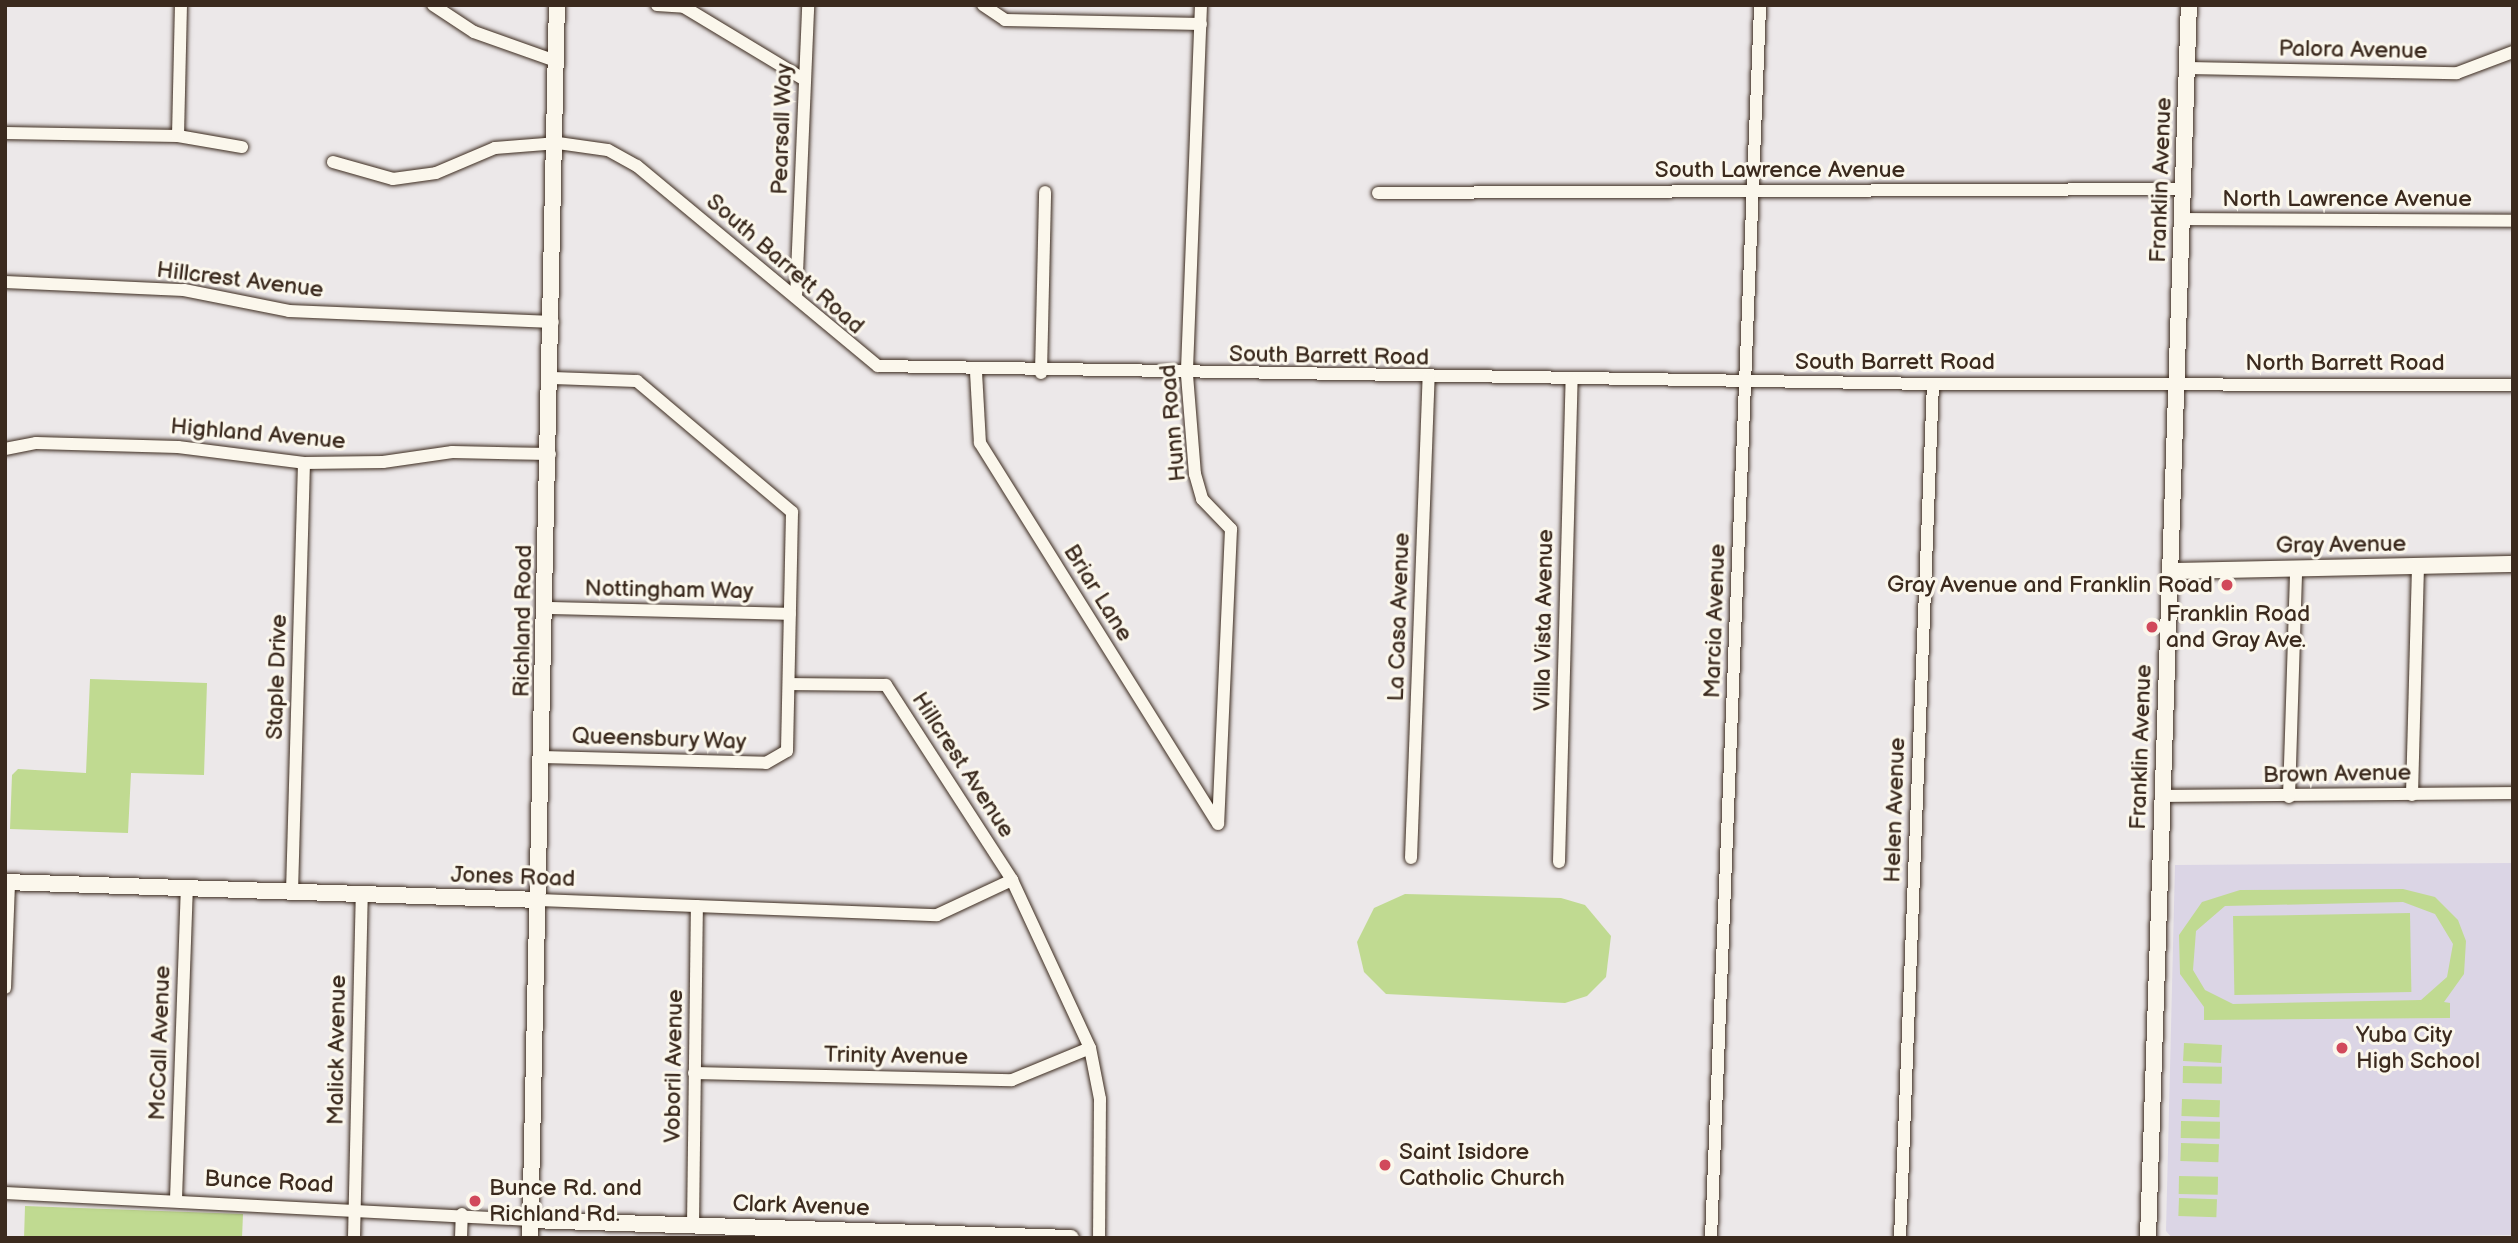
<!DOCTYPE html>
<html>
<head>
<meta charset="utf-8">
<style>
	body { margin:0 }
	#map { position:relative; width:2518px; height:1243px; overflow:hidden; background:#ece8e9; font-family:"Balsamiq Sans",sans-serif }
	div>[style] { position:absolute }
	.built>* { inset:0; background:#dbd5e5 }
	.green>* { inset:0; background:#c0da91; transform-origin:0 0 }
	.roads { filter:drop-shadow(0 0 2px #3b2a1e) drop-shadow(0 0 2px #3b2a1e) }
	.minor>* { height:12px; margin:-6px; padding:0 6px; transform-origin:6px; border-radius:6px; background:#fbf7ec }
	.tertiary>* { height:16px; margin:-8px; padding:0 8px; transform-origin:8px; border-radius:8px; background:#fbf7ec }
	.dots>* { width:19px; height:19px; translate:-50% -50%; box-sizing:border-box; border:4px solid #fbf7ec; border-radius:50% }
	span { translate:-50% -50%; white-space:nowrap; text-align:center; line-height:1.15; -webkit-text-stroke:6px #fbf7ec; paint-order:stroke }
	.street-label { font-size:23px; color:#3b2a1e }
	.poi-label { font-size:23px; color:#3b2a1e }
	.right { translate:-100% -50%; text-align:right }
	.left { translate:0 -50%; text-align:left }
	.frame { position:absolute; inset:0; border:7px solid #3b2a1e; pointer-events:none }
</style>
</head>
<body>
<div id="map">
	<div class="built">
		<div style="clip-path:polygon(2513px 863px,2513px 1235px,2172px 1238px,2166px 1231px,2175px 865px)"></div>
	</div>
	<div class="green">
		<div style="clip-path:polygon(90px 679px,207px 683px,204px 775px,131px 773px,128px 833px,10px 829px,12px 775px,18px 769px,86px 773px)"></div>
		<div style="clip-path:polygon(evenodd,2240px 890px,2403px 889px,2435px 897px,2458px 920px,2466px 941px,2464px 974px,2444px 1002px,2450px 1003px,2450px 1018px,2204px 1020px,2204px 1007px,2180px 974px,2179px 935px,2202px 902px,2240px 890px,2403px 902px,2435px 914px,2453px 944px,2447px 977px,2421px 1000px,2233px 1004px,2205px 990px,2193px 970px,2196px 931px,2225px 906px,2403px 902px)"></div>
		<div style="clip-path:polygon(1405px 894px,1561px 898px,1585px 905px,1611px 936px,1606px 977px,1587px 996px,1565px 1003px,1386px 994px,1364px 972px,1357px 942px,1374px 908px)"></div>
		<div style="left:2410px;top:913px;width:79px;height:177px;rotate:89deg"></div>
		<div style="left:2184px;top:1043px;width:38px;height:18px;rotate:3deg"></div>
		<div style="left:2183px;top:1066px;width:39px;height:17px;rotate:1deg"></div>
		<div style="left:2182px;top:1099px;width:38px;height:17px;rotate:2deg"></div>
		<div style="left:2181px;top:1121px;width:39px;height:17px;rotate:1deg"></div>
		<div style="left:2181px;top:1143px;width:38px;height:18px;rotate:2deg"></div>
		<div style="left:2179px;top:1176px;width:39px;height:18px;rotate:1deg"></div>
		<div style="left:2179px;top:1198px;width:38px;height:18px;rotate:2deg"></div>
		<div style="clip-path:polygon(25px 1206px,243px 1214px,242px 1238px,24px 1238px)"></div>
	</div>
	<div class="roads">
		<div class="minor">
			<div style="left:433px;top:5px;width:49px;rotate:33.4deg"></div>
			<div style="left:474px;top:32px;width:87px;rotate:19.5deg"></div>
			<div style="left:657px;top:5px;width:27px;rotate:4deg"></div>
			<div style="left:684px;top:7px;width:141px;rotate:31.1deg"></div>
			<div style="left:983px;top:5px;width:27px;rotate:34deg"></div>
			<div style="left:1005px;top:20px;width:196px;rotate:1.2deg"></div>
			<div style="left:1201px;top:5px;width:370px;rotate:92.2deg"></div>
			<div style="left:1187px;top:375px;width:99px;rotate:85.4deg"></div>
			<div style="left:1195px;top:474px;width:26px;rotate:74deg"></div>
			<div style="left:1202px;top:499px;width:42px;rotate:46deg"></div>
			<div style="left:1231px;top:529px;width:295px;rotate:92.5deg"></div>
			<div style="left:2188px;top:68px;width:269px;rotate:1.1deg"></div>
			<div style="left:2457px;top:73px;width:60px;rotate:-20.6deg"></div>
			<div style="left:5px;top:133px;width:173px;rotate:1deg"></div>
			<div style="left:178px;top:136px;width:65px;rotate:9.8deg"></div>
			<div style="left:178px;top:136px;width:131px;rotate:-88.7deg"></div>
			<div style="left:333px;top:162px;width:62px;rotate:15.8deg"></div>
			<div style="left:393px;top:179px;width:43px;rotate:-7.9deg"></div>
			<div style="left:436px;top:173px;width:64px;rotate:-23deg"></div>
			<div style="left:495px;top:148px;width:63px;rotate:-4.5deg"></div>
			<div style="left:558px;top:143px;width:50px;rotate:8deg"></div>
			<div style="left:608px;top:150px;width:33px;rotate:29deg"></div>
			<div style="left:637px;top:166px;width:313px;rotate:39.7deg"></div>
			<div style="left:878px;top:366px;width:1055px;rotate:0.98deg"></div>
			<div style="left:1933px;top:384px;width:580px;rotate:0.1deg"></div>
			<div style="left:1378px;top:193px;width:804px;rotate:-0.29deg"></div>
			<div style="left:2181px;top:219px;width:332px;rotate:0.3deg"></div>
			<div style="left:5px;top:282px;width:179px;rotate:2.6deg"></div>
			<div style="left:184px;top:290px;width:107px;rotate:11.3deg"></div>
			<div style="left:289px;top:311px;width:264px;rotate:2.4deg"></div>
			<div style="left:796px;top:297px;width:292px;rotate:-87.6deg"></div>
			<div style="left:976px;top:372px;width:71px;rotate:86.8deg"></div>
			<div style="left:980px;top:443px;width:449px;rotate:58deg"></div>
			<div style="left:1041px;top:373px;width:181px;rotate:-88.7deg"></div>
			<div style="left:5px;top:449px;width:32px;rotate:-11deg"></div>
			<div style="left:36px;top:443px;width:142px;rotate:1.6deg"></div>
			<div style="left:178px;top:447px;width:127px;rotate:7.2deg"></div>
			<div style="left:304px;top:463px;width:79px;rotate:-0.7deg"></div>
			<div style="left:383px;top:462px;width:70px;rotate:-8.2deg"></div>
			<div style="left:452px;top:452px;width:98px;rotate:1.2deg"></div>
			<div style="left:546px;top:608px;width:244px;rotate:1.4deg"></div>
			<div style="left:789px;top:684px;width:97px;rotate:0.6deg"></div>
			<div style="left:886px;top:685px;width:232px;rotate:57.1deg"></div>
			<div style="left:1012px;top:880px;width:185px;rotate:65.1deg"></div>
			<div style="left:1090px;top:1048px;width:52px;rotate:78.9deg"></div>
			<div style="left:1100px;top:1099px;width:139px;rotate:90.4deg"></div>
			<div style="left:542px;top:757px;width:224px;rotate:1.5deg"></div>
			<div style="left:766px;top:763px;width:24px;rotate:-30deg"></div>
			<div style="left:787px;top:751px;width:239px;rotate:-88.8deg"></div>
			<div style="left:792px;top:512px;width:203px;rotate:-139.8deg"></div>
			<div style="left:637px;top:381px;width:85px;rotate:-178deg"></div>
			<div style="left:2412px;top:795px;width:229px;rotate:-88.5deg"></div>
			<div style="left:2162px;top:796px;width:351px;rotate:-0.5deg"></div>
			<div style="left:2289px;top:797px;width:229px;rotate:-88.2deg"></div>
			<div style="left:1411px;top:858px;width:480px;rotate:-87.9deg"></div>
			<div style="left:1559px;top:862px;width:482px;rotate:-88.5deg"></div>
			<div style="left:292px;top:892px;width:429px;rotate:-88.4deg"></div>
			<div style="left:539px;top:900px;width:398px;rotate:2.2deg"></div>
			<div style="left:937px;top:915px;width:83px;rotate:-25deg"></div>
			<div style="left:5px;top:988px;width:106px;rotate:-87.8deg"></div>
			<div style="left:694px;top:1073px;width:318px;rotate:1.3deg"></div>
			<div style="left:1012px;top:1080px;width:84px;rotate:-22.3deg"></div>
			<div style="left:5px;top:1193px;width:526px;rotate:2.94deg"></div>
			<div style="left:176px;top:1199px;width:311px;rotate:-88deg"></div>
			<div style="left:693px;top:1226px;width:320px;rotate:-89.3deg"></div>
			<div style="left:354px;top:1238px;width:344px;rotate:-88.7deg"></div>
			<div style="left:461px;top:1238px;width:24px;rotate:-88deg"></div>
			<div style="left:1711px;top:1238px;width:1234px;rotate:-87.72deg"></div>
			<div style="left:1900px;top:1238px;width:855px;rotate:-87.79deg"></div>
		</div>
		<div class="tertiary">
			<div style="left:2171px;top:571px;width:342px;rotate:-1.2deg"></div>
			<div style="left:5px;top:882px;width:534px;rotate:1.93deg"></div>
			<div style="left:530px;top:1220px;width:541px;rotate:1.91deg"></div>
			<div style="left:530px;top:1238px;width:1233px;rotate:-88.75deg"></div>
			<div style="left:2148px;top:1238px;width:1234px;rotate:-88.1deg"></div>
		</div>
	</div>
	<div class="dots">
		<div style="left:2227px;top:585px;background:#d1495b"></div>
		<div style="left:2152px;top:627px;background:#d1495b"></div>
		<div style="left:2342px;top:1048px;background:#d1495b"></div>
		<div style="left:1385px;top:1165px;background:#d1495b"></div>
		<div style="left:475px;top:1201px;background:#d1495b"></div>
	</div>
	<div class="street-label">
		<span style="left:2353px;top:50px;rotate:1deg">Palora Avenue</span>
		<span style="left:782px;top:129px;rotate:-88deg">Pearsall Way</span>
		<span style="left:1780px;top:170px">South Lawrence Avenue</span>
		<span style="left:2161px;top:180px;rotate:-88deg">Franklin Avenue</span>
		<span style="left:2347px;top:199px">North Lawrence Avenue</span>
		<span style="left:785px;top:264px;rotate:41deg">South Barrett Road</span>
		<span style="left:240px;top:280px;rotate:7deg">Hillcrest Avenue</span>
		<span style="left:1329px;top:356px;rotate:1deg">South Barrett Road</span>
		<span style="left:1895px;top:362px">South Barrett Road</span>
		<span style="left:2345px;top:363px">North Barrett Road</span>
		<span style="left:1173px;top:423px;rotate:-95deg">Hunn Road</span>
		<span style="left:258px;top:434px;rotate:5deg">Highland Avenue</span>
		<span style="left:2341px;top:545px;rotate:-1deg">Gray Avenue</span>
		<span style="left:669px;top:590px;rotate:1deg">Nottingham Way</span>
		<span style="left:1098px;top:593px;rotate:58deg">Briar Lane</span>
		<span style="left:1399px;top:617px;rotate:-88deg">La Casa Avenue</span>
		<span style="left:1544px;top:620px;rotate:-89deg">Villa Vista Avenue</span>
		<span style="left:523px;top:621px;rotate:-89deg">Richland Road</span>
		<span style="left:1715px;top:621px;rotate:-88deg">Marcia Avenue</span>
		<span style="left:277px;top:677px;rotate:-88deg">Staple Drive</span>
		<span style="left:659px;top:739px;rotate:2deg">Queensbury Way</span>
		<span style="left:2141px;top:747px;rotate:-88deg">Franklin Avenue</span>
		<span style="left:963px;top:765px;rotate:57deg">Hillcrest Avenue</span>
		<span style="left:2337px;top:774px;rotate:-1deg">Brown Avenue</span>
		<span style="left:1895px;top:810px;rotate:-88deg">Helen Avenue</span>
		<span style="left:513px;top:877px;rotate:2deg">Jones Road</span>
		<span style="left:160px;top:1043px;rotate:-88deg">McCall Avenue</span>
		<span style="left:337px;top:1050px;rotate:-89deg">Malick Avenue</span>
		<span style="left:896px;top:1056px;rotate:1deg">Trinity Avenue</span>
		<span style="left:674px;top:1066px;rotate:-89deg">Voboril Avenue</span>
		<span style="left:269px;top:1182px;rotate:3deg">Bunce Road</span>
		<span style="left:801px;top:1206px;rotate:2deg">Clark Avenue</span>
	</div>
	<div class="poi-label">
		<span class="right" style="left:2213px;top:585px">Gray Avenue and Franklin Road</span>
		<span class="left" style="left:2166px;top:627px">Franklin Road<br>and Gray Ave.</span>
		<span class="left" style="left:2356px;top:1048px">Yuba City<br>High School</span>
		<span class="left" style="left:1399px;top:1165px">Saint Isidore<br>Catholic Church</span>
		<span class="left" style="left:489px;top:1201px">Bunce Rd. and<br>Richland Rd.</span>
	</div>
	<div class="frame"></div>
</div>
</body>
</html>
